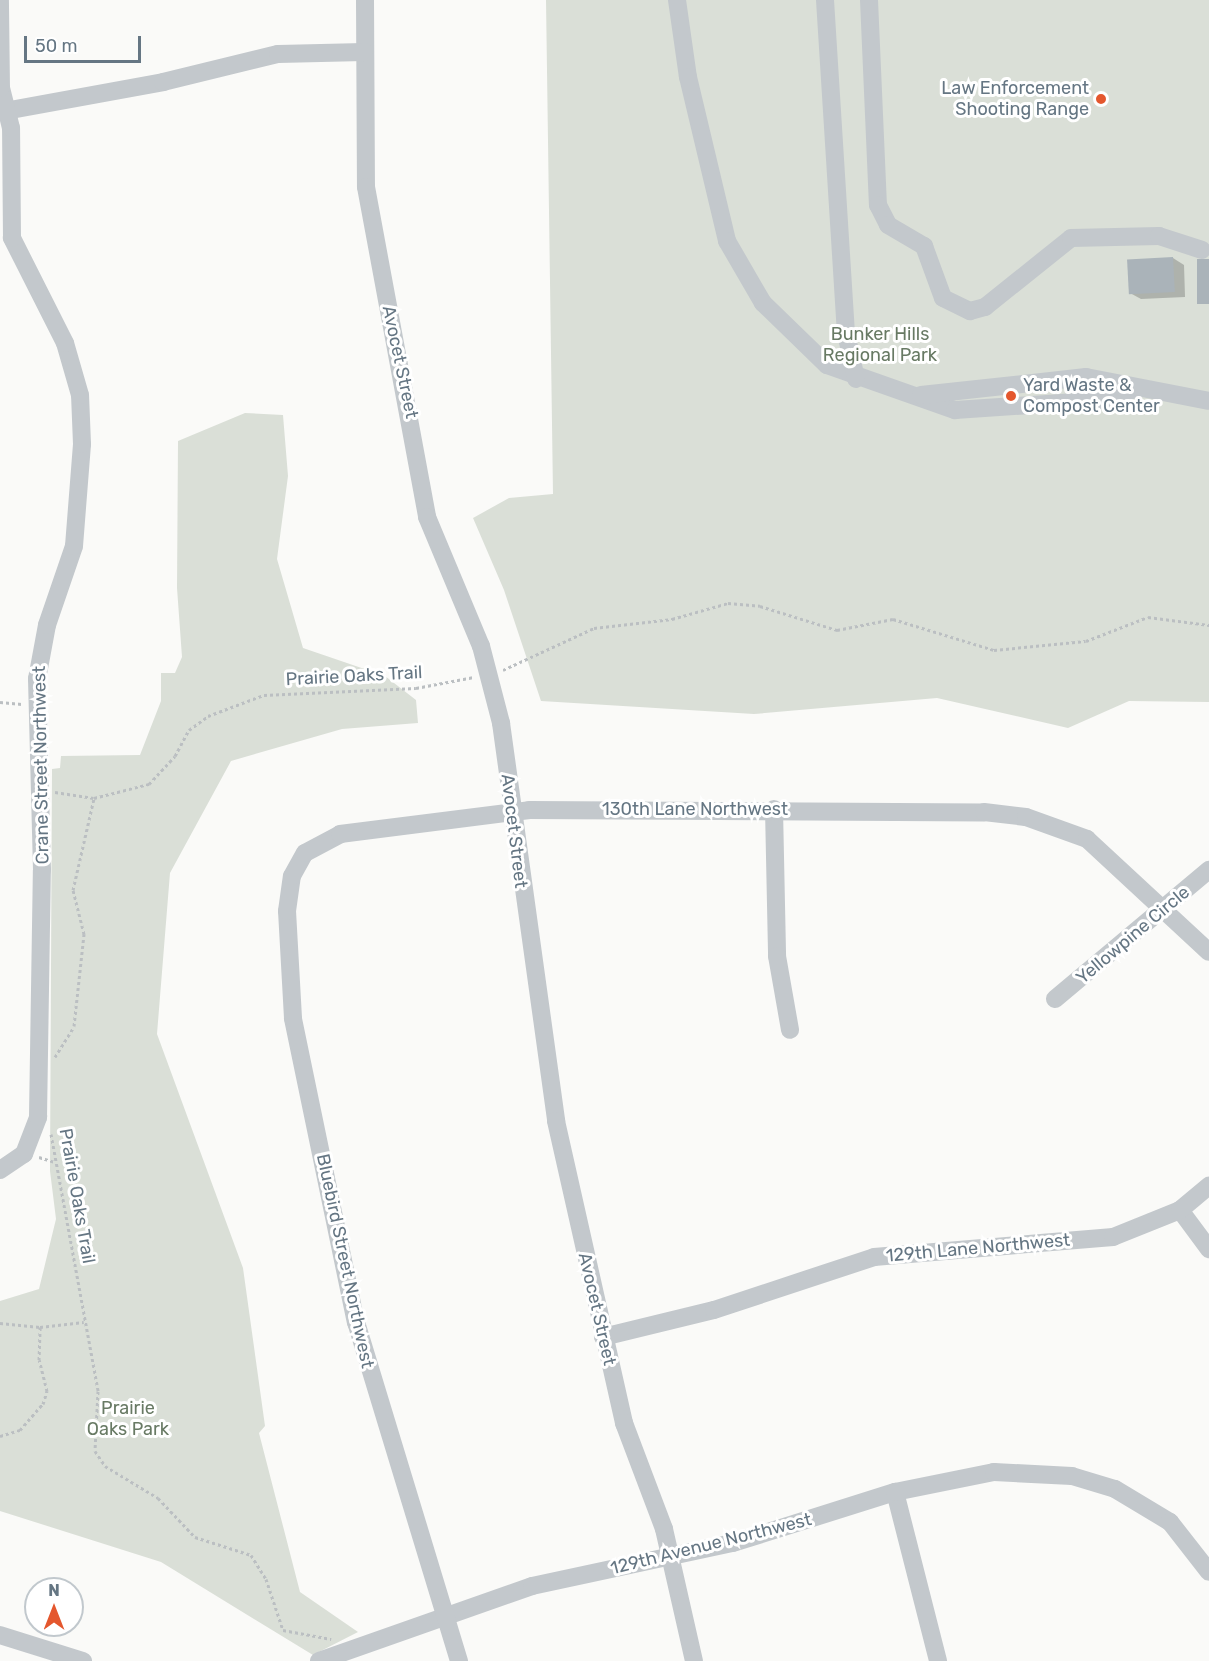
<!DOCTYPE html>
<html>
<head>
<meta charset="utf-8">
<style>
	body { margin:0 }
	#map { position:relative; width:1209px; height:1661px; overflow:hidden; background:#fafaf8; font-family:Rubik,sans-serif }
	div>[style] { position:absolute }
	.green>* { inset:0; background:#dadfd7 }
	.shadow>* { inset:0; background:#0003 }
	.building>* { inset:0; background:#aab3b9; transform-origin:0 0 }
	.path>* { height:3px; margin-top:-1.5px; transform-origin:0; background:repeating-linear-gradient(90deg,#bbbfc2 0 3px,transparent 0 6px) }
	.minor>* { height:18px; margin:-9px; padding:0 9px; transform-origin:9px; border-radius:9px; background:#c3c8cc }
	.dots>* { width:16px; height:16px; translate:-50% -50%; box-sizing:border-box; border:3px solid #fff; border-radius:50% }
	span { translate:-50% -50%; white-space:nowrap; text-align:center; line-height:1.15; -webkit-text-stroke:6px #fff; paint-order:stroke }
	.poi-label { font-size:18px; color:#657683 }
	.right { translate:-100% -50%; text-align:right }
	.left { translate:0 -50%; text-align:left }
	.park-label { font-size:18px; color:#687a64 }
	.street-label { font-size:18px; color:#657683 }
	.north { position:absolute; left:24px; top:1577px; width:60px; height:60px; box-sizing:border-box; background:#fff; border:2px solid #c1c8cd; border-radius:50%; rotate:0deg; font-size:16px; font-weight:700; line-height:24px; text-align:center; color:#657683 }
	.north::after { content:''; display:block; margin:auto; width:21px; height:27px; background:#e4572e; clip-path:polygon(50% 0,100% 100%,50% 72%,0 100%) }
	.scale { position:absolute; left:24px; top:36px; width:117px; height:27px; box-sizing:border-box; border:3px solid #657683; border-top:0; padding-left:8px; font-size:18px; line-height:21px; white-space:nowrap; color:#657683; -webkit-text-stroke:4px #fff; paint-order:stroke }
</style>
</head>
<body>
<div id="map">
	<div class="green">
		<div style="clip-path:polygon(546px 0,1209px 0,1209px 702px,1129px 701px,1068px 728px,937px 698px,754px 714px,541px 701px,504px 590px,473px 518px,509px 498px,553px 494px)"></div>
		<div style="clip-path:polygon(245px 413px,283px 415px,288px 476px,277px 559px,303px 648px,385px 676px,416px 700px,418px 723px,342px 729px,231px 761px,170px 873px,157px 1034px,243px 1268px,265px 1426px,259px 1433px,300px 1592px,358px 1632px,313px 1655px,161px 1562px,0 1511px,0 1301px,39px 1289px,56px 1219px,50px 1171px,52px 769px,60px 768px,61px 756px,140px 755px,161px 701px,161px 673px,175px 673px,182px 657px,177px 588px,178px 441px)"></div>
	</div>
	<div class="shadow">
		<div style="clip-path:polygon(1173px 258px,1184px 265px,1185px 297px,1141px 299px,1130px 293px)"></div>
	</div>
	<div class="building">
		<div style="left:1173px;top:257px;width:35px;height:46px;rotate:87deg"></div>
		<div style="left:1209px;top:259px;width:45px;height:12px;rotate:90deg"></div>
	</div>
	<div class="path">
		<div style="left:503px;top:670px;width:100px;rotate:-24.8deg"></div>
		<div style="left:594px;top:628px;width:79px;rotate:-6.6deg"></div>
		<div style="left:672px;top:619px;width:58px;rotate:-15.9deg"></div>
		<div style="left:728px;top:603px;width:32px;rotate:5deg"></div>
		<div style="left:760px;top:606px;width:81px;rotate:17.3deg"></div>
		<div style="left:837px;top:630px;width:57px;rotate:-11.1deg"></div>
		<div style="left:893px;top:619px;width:106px;rotate:17.1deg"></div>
		<div style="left:994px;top:650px;width:92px;rotate:-5.6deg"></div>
		<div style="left:1086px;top:641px;width:66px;rotate:-21.2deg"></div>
		<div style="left:1148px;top:617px;width:62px;rotate:7.5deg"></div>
		<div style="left:0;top:702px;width:22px;rotate:5deg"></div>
		<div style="left:55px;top:792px;width:39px;rotate:9deg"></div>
		<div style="left:94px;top:798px;width:57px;rotate:-14.3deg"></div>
		<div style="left:149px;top:784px;width:38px;rotate:-47deg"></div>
		<div style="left:175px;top:756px;width:30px;rotate:-62deg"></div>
		<div style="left:189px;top:730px;width:24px;rotate:-36deg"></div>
		<div style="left:208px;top:716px;width:60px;rotate:-20.6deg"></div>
		<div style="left:264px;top:695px;width:152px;rotate:-2.6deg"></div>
		<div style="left:416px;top:688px;width:59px;rotate:-10.7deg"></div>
		<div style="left:55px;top:1057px;width:36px;rotate:-58deg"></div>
		<div style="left:74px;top:1026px;width:93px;rotate:-83.8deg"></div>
		<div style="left:84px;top:934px;width:45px;rotate:-104deg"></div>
		<div style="left:73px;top:890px;width:94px;rotate:-77.1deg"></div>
		<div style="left:51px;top:1134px;width:261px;rotate:79.6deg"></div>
		<div style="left:98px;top:1391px;width:60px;rotate:92.9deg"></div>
		<div style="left:95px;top:1451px;width:18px;rotate:56deg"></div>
		<div style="left:105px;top:1466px;width:62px;rotate:31.1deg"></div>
		<div style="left:158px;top:1498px;width:54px;rotate:46.5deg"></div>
		<div style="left:195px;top:1537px;width:59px;rotate:17.8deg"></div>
		<div style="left:251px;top:1555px;width:28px;rotate:58deg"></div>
		<div style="left:266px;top:1579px;width:54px;rotate:71.6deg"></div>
		<div style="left:283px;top:1630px;width:49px;rotate:10.6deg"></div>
		<div style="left:39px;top:1157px;width:16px;rotate:18deg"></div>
		<div style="left:0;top:1323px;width:40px;rotate:5.7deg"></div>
		<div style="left:40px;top:1327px;width:44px;rotate:-6.5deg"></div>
		<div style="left:0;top:1436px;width:21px;rotate:-17deg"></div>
		<div style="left:20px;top:1430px;width:35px;rotate:-49deg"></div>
		<div style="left:43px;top:1404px;width:14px;rotate:-73deg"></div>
		<div style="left:47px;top:1391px;width:32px;rotate:-104deg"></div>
		<div style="left:39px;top:1360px;width:33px;rotate:-88deg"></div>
	</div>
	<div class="minor">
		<div style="left:365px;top:0;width:187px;rotate:89.7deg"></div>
		<div style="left:366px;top:187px;width:336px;rotate:79.5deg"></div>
		<div style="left:427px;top:517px;width:140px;rotate:67.3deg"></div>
		<div style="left:481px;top:646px;width:80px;rotate:75.4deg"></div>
		<div style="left:501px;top:723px;width:402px;rotate:82.1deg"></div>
		<div style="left:556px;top:1121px;width:310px;rotate:77.3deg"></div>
		<div style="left:624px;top:1423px;width:113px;rotate:69.3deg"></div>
		<div style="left:664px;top:1529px;width:135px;rotate:77.2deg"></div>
		<div style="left:677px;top:0;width:78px;rotate:81.9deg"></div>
		<div style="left:688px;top:77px;width:169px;rotate:76.6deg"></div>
		<div style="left:727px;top:241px;width:72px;rotate:59.9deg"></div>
		<div style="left:763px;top:303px;width:89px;rotate:44.1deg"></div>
		<div style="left:827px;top:365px;width:136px;rotate:19.4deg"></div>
		<div style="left:955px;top:410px;width:152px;rotate:-3.8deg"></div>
		<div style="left:1107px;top:400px;width:31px;rotate:-22deg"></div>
		<div style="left:825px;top:0;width:334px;rotate:86.4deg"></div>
		<div style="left:846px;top:333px;width:47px;rotate:77.7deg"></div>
		<div style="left:869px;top:0;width:205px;rotate:87.5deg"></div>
		<div style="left:878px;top:205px;width:22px;rotate:63deg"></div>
		<div style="left:888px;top:225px;width:42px;rotate:30.3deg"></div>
		<div style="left:924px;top:246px;width:55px;rotate:69.9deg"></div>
		<div style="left:943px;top:298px;width:30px;rotate:26deg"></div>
		<div style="left:970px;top:311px;width:16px;rotate:-15deg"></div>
		<div style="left:985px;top:307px;width:110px;rotate:-38.7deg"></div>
		<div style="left:1071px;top:238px;width:88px;rotate:-1.3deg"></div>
		<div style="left:1159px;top:236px;width:45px;rotate:18deg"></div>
		<div style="left:0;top:112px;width:166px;rotate:-10.4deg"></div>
		<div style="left:163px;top:82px;width:118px;rotate:-13.7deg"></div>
		<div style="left:278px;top:54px;width:86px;rotate:-1.3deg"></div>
		<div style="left:921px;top:395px;width:166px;rotate:-6.2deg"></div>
		<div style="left:1086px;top:377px;width:125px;rotate:11deg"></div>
		<div style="left:774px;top:809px;width:147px;rotate:88.8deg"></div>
		<div style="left:777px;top:956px;width:75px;rotate:80deg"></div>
		<div style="left:1055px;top:999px;width:201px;rotate:-40deg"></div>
		<div style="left:0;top:1170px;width:29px;rotate:-34deg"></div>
		<div style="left:24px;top:1154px;width:40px;rotate:-69deg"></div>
		<div style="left:38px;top:1117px;width:247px;rotate:-89.1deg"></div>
		<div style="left:42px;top:870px;width:191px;rotate:-91.5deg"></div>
		<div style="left:37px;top:679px;width:55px;rotate:-79.5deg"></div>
		<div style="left:47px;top:625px;width:83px;rotate:-71.1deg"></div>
		<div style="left:74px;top:546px;width:102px;rotate:-85.5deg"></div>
		<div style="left:82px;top:444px;width:49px;rotate:-92.3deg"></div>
		<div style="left:80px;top:395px;width:54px;rotate:-106.1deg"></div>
		<div style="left:65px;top:343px;width:118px;rotate:-116.8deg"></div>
		<div style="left:12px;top:238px;width:110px;rotate:-90.5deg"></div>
		<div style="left:11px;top:128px;width:41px;rotate:-104deg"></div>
		<div style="left:1px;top:88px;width:88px;rotate:-90.7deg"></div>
		<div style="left:1180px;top:1210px;width:49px;rotate:53.4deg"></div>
		<div style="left:603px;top:1337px;width:114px;rotate:-13.7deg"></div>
		<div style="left:714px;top:1310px;width:169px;rotate:-18.3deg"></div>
		<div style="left:874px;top:1257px;width:240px;rotate:-4.8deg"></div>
		<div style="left:1113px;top:1237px;width:72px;rotate:-21.9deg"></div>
		<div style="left:1180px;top:1210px;width:38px;rotate:-40deg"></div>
		<div style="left:895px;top:1492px;width:174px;rotate:75.7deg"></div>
		<div style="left:0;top:1635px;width:87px;rotate:17.4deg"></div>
		<div style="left:319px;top:1661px;width:226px;rotate:-19.4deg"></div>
		<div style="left:532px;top:1586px;width:206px;rotate:-12.1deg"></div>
		<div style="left:733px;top:1543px;width:170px;rotate:-17.5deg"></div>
		<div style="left:895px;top:1492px;width:101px;rotate:-11.4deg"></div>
		<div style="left:994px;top:1472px;width:78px;rotate:2.9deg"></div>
		<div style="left:1072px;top:1476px;width:45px;rotate:16.8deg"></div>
		<div style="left:1115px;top:1489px;width:64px;rotate:31deg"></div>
		<div style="left:1170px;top:1522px;width:63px;rotate:52deg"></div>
		<div style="left:459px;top:1661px;width:353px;rotate:-106.9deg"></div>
		<div style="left:356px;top:1323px;width:311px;rotate:-101.7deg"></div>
		<div style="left:293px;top:1018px;width:107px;rotate:-93.2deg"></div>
		<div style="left:287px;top:911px;width:35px;rotate:-82deg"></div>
		<div style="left:292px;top:876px;width:26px;rotate:-61deg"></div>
		<div style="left:305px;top:853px;width:40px;rotate:-28deg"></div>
		<div style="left:340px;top:834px;width:191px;rotate:-7.2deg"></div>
		<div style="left:529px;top:810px;width:455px;rotate:0.3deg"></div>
		<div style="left:984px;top:812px;width:42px;rotate:6.8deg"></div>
		<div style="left:1026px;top:817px;width:65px;rotate:19.8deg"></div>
		<div style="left:1087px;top:839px;width:166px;rotate:42.8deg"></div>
	</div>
	<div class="dots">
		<div style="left:1101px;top:99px;background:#e4572e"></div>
		<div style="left:1011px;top:396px;background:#e4572e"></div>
	</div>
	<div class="poi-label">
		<span class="right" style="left:1089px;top:99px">Law Enforcement<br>Shooting Range</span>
		<span class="left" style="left:1023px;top:396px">Yard Waste &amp;<br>Compost Center</span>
	</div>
	<div class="park-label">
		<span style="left:880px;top:345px">Bunker Hills<br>Regional Park</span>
		<span style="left:128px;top:1419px">Prairie<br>Oaks Park</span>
	</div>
	<div class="street-label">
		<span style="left:400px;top:362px;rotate:78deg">Avocet Street</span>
		<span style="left:354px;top:676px;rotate:-3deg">Prairie Oaks Trail</span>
		<span style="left:41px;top:765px;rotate:-91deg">Crane Street Northwest</span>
		<span style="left:695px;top:809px">130th Lane Northwest</span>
		<span style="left:514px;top:831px;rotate:83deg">Avocet Street</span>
		<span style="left:1133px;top:935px;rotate:-40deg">Yellowpine Circle</span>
		<span style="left:77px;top:1196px;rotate:80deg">Prairie Oaks Trail</span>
		<span style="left:978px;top:1248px;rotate:-5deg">129th Lane Northwest</span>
		<span style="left:345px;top:1261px;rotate:78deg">Bluebird Street Northwest</span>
		<span style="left:597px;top:1309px;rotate:77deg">Avocet Street</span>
		<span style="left:711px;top:1544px;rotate:-14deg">129th Avenue Northwest</span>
	</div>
	<div class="north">N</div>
	<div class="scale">50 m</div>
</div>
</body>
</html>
